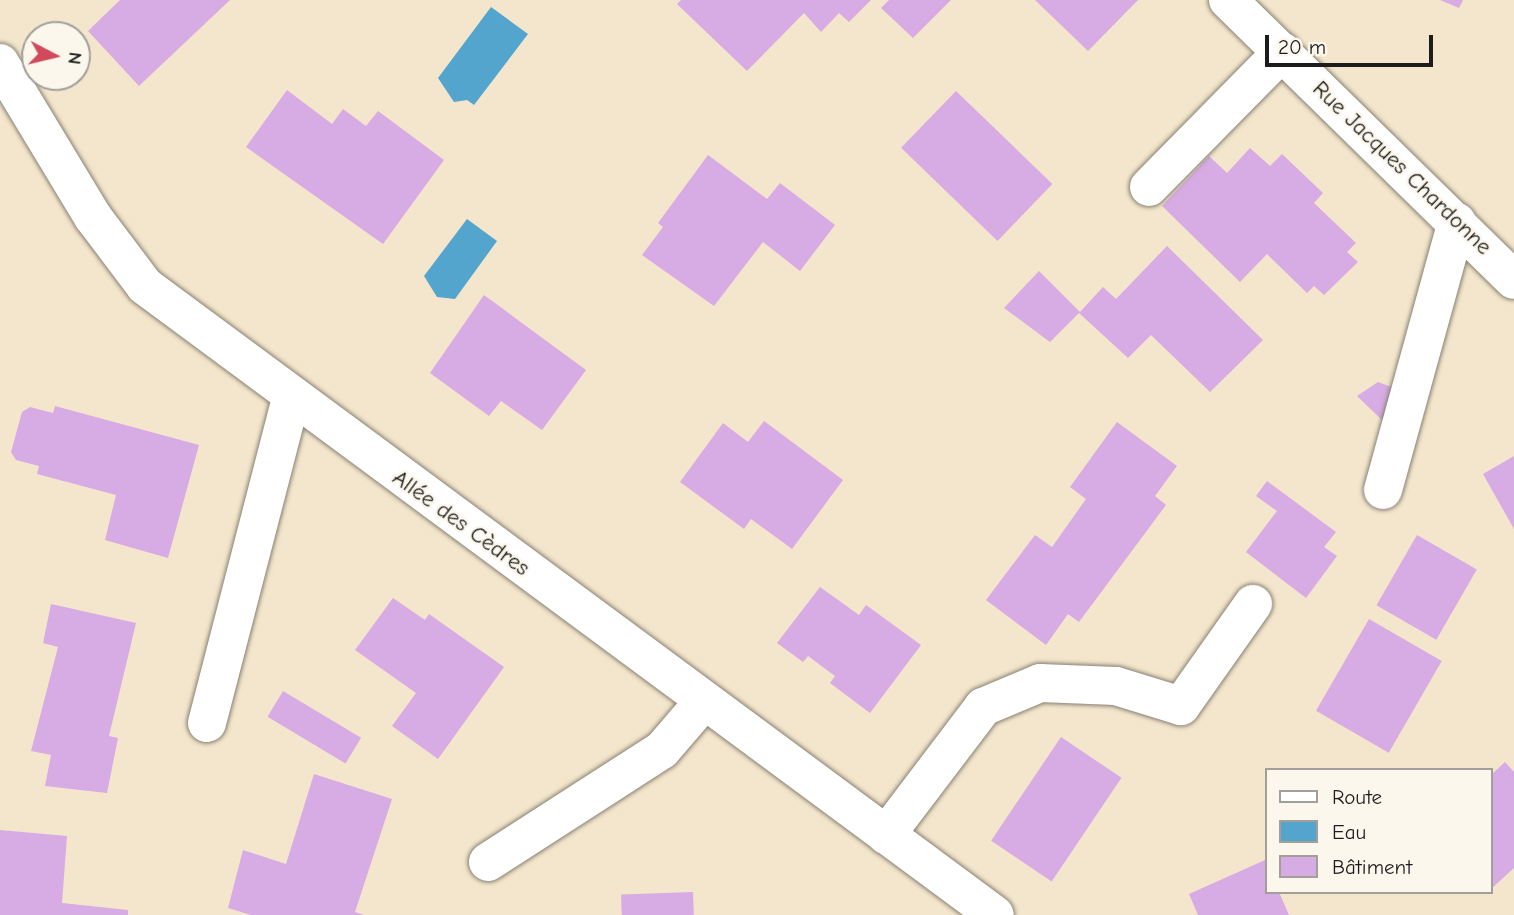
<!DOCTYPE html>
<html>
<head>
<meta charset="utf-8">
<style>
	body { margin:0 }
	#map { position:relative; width:1514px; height:915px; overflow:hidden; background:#f3e6cc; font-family:"Comic Neue",sans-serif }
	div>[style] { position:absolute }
	.water>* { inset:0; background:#53a5ce }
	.building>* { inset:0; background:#d7abe3; transform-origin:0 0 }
	.roads { filter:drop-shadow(0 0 2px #888174) drop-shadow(0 0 2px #888174) }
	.minor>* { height:38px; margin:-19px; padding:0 19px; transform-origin:19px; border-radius:19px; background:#fff }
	span { translate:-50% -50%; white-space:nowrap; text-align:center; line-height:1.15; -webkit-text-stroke:5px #fbf7ec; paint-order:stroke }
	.street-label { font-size:23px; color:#1c1c1c }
	.legend { position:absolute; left:1265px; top:768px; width:228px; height:126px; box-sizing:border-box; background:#fbf7ec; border:2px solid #a29f99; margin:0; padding:9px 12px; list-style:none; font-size:21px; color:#1c1c1c }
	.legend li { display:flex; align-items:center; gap:14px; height:35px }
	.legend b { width:35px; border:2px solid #a29f99 }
	.north { position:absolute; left:21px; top:21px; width:70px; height:70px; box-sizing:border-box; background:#fbf7ec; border:2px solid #a29f99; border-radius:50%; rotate:97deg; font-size:19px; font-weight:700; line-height:28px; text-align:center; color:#1c1c1c }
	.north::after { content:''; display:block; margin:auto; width:24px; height:32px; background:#d1495b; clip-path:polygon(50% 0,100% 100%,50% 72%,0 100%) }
	.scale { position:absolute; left:1265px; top:35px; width:168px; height:32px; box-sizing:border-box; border:4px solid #1c1c1c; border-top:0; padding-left:9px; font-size:21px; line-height:24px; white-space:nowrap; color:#1c1c1c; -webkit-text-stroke:5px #fbf7ec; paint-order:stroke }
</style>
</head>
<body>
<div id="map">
	<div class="water">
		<div style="clip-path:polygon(491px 7px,528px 34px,474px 105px,467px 100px,454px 102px,438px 78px)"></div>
		<div style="clip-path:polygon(467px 219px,497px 241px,455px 299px,437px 297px,424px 276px)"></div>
	</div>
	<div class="building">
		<div style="clip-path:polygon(120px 0,230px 0,139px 86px,88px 31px)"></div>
		<div style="clip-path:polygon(681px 0,871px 0,849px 22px,839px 13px,821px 32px,804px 13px,747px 71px,677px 4px)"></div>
		<div style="clip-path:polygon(889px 0,951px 0,913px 38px,881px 8px)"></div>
		<div style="clip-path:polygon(1035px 0,1138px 0,1088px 51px)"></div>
		<div style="clip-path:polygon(1440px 0,1463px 0,1459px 8px)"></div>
		<div style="clip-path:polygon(287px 90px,332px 124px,343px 109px,366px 126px,378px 111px,444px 160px,383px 244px,246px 147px)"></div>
		<div style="left:956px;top:91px;width:134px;height:79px;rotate:44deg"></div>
		<div style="clip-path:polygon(1250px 148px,1270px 166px,1282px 154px,1323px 193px,1314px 203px,1356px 243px,1347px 252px,1358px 262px,1324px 295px,1314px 286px,1307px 293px,1267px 254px,1240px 282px,1162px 206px,1209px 156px,1227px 173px)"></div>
		<div style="clip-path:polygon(708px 155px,767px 199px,780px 183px,835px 225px,800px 271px,763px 242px,714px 306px,642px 255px,663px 227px,658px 223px)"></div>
		<div style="clip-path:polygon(1167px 246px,1263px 340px,1210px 392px,1151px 335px,1128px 358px,1079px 313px,1050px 342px,1004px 308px,1039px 271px,1080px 312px,1103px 287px,1116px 299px)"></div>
		<div style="clip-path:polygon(484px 295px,586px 370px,542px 430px,501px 401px,489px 416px,430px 373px)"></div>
		<div style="clip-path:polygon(1378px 382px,1394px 388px,1383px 421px,1357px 396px)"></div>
		<div style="clip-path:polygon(55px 406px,199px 445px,168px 558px,105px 540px,116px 495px,37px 474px,39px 466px,16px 460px,11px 452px,22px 412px,30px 407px,53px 413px)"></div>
		<div style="clip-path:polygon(764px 421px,843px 480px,792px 549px,751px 519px,744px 529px,680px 482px,723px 423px,748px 442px)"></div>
		<div style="clip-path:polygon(1117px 422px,1177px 466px,1155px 496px,1166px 505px,1079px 622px,1068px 614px,1046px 645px,986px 600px,1035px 535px,1052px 547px,1086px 499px,1070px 487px)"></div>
		<div style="clip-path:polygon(1514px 456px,1514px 529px,1483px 474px)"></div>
		<div style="clip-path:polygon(1267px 481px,1336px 532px,1324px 547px,1337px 556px,1306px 598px,1246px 552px,1277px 511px,1256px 496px)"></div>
		<div style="left:1417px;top:535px;width:69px;height:81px;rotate:30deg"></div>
		<div style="clip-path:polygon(820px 587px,859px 615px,866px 605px,921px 645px,870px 713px,830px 683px,835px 676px,808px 656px,803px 662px,777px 643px)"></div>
		<div style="clip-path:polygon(393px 598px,425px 620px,429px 614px,504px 667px,438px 759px,392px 726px,416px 693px,355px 650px)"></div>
		<div style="clip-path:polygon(51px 604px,136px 623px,109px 736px,118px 738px,107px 793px,45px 786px,51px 755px,31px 751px,58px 647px,43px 643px)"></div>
		<div style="left:1369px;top:619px;width:84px;height:106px;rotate:30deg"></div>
		<div style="left:283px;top:691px;width:91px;height:30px;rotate:31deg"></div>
		<div style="left:1061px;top:737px;width:73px;height:125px;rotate:34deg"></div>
		<div style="clip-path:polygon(1505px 762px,1514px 772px,1514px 868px,1491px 889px,1491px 775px)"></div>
		<div style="clip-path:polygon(314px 774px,392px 799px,355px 912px,364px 915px,251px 915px,228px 908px,243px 850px,286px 864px)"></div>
		<div style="clip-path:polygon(0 830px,67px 836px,62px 903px,128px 910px,128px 915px,0 915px)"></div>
		<div style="clip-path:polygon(1265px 860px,1267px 892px,1279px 892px,1289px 915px,1198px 915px,1189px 894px)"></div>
		<div style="left:693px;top:892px;width:23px;height:72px;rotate:88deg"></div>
	</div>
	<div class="roads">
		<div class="minor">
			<div style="left:1228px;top:0;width:400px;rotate:44.4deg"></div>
			<div style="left:0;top:63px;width:180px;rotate:58.9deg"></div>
			<div style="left:93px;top:217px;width:86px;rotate:53deg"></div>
			<div style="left:145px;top:286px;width:1057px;rotate:36.5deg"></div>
			<div style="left:1149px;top:187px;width:190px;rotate:-45.4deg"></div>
			<div style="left:1383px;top:490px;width:278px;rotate:-74.6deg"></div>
			<div style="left:207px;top:723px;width:335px;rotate:-75.5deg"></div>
			<div style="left:886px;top:835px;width:161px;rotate:-52.8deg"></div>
			<div style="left:983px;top:707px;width:62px;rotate:-22.8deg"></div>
			<div style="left:1040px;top:683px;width:76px;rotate:2.3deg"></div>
			<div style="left:1116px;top:686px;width:68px;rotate:17.1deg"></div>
			<div style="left:1181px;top:706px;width:125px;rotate:-54.8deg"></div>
			<div style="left:488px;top:862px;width:207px;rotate:-32.8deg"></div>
			<div style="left:662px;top:750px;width:65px;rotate:-49.4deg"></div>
		</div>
	</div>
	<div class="street-label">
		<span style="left:1402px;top:168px;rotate:44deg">Rue Jacques Chardonne</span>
		<span style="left:461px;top:523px;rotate:36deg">Allée des Cèdres</span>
	</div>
	<ul class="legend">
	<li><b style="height:9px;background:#fff"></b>Route</li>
	<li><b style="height:19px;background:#53a5ce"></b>Eau</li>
	<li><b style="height:19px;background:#d7abe3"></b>Bâtiment</li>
	</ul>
	<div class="north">N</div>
	<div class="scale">20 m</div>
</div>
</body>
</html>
